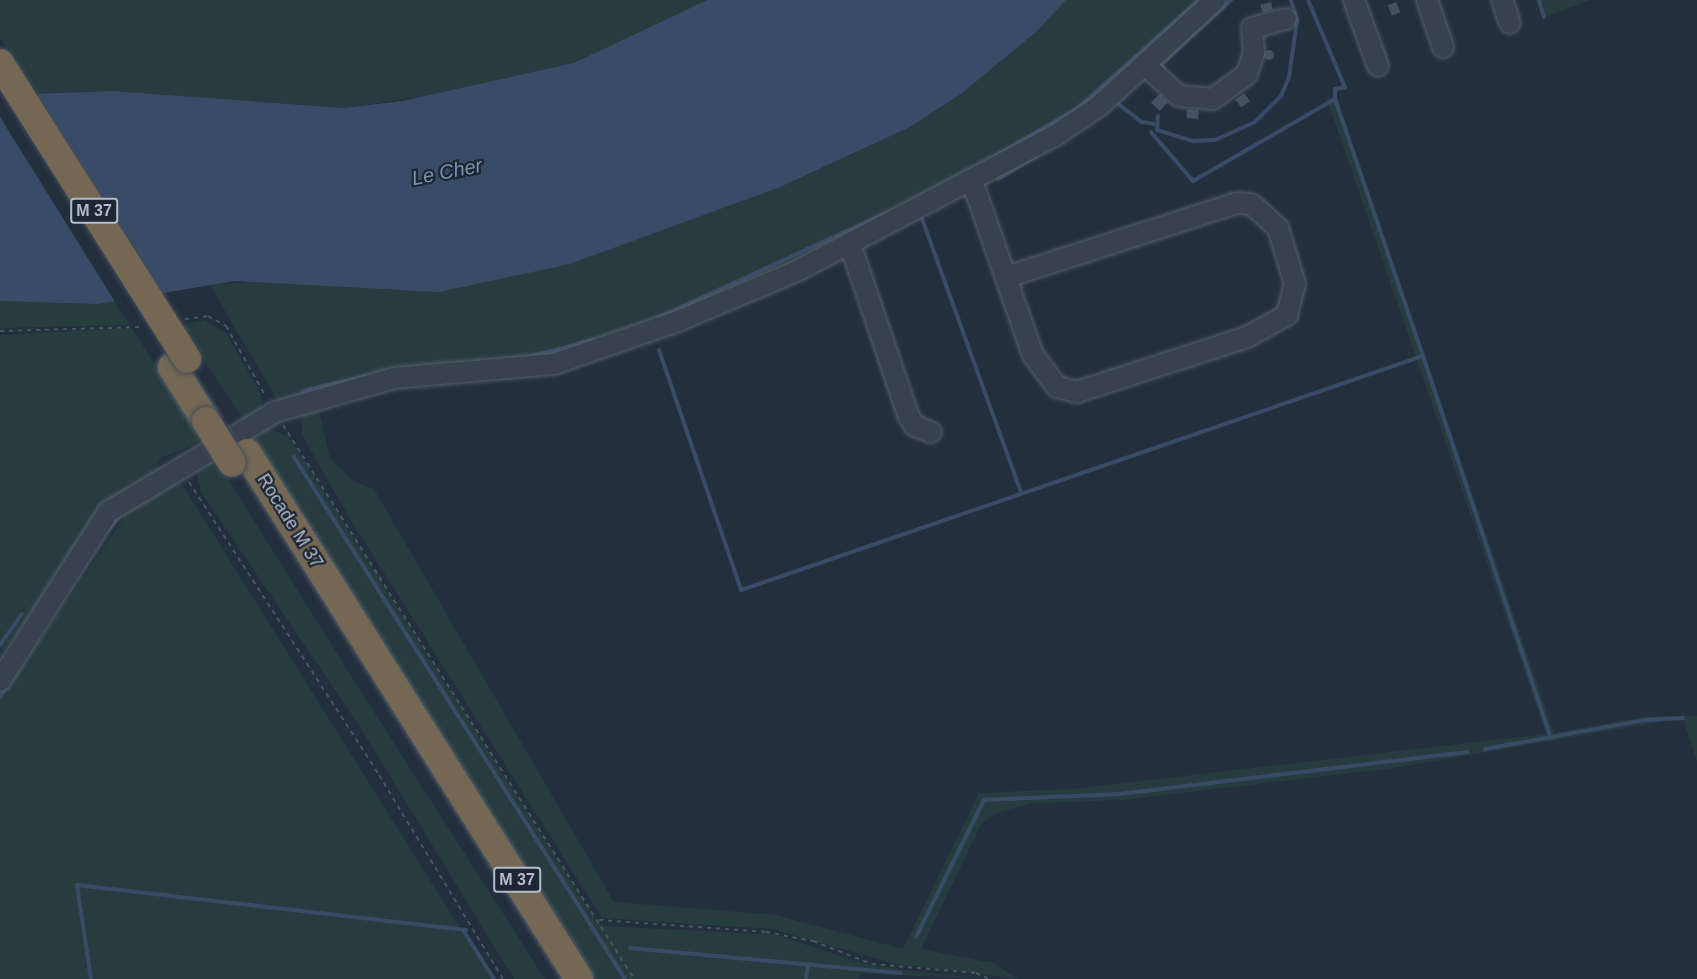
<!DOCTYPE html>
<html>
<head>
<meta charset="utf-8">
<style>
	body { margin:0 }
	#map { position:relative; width:1697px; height:979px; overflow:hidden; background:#242f3e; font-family:Helvetica,sans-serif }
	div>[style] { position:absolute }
	.green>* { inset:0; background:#263c3f }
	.water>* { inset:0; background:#394c67 }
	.pier>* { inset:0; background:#242f3e }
	.stream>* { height:4px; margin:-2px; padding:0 2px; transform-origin:2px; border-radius:2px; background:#394c67 }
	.building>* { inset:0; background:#455162; transform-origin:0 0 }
	.round { border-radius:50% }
	.path>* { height:2px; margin-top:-1px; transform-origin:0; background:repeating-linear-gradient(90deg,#44595c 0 4.5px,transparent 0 9px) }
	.roads { filter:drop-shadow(0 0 2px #565f6c) drop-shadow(0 0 2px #565f6c) }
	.minor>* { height:20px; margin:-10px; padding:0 10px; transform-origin:10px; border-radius:10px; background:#38414e }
	.highway>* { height:28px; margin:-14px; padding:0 14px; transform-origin:14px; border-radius:14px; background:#746855 }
	.bridges { filter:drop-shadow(0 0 2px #434c59) drop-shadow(0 0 2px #434c59) }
	.highway-bridge>* { height:28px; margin:-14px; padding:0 14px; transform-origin:14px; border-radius:14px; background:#746855 }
	span { translate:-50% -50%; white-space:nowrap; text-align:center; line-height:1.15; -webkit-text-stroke:4.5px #1d2633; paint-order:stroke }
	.shield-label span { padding:2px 4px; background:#1d2633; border:2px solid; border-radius:4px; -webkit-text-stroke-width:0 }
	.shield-label { font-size:16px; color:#b4bcc9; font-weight:700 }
	.street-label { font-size:18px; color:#b4bcc9 }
	.water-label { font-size:20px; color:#7c92b1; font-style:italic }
</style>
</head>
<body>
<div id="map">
	<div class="green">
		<div style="clip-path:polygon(0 0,707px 0,574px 63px,463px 90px,344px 108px,113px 91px,36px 93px,0 38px)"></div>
		<div style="clip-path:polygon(1066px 0,1205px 0,1099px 100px,934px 196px,709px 303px,552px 357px,278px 401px,210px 285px,570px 264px,778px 188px,910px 127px,961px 94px,1037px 31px)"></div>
		<div style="clip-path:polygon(1536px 0,1590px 0,1542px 18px)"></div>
		<div style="clip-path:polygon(1336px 95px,1554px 733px,1642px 717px,1697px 716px,1697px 762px,1683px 718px,1394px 768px,1121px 800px,1034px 803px,998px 812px,981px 824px,921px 949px,993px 963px,1018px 979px,892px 963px,772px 929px,602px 918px,350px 519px,302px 435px,302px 413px,319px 411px,330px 459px,355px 482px,374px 489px,614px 902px,775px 915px,903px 949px,979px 793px,1072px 789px,1546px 734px,1327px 99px)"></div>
		<div style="clip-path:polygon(0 301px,115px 302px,130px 325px,0 328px)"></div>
		<div style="clip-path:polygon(204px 320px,226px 333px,261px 394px,263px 410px,245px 422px,180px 325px)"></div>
		<div style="clip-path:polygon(132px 328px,202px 440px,158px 460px,162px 479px,182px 484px,492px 979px,0 979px,0 698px,124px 518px,116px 496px,0 656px,0 335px)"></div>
		<div style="clip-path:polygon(266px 426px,289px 437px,596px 921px,604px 926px,776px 935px,872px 966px,983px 979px,861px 973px,858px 979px,597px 979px,313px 533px,317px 530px,309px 527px,251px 433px)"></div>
		<div style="clip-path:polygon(213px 455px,367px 701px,545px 979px,514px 979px,360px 727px,203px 495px,197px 477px)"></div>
	</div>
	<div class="water">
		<div style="clip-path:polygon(707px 0,1066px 0,1037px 31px,961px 94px,910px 127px,778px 188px,570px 264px,439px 292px,235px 281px,98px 304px,0 301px,0 95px,113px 91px,344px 108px,402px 101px,574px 63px)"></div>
	</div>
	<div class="pier">
		<div style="clip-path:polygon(34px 90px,163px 297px,117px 305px,0 117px,0 92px)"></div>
	</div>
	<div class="stream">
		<div style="left:1308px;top:0;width:95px;rotate:67deg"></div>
		<div style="left:1345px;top:87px;width:10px;rotate:169deg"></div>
		<div style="left:1335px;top:89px;width:10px;rotate:90deg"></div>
		<div style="left:1335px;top:99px;width:272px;rotate:71.1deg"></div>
		<div style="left:1539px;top:0;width:18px;rotate:74deg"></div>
		<div style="left:1165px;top:73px;width:9px;rotate:-108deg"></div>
		<div style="left:1162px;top:64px;width:94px;rotate:-42.8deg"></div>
		<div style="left:1116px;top:102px;width:33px;rotate:38deg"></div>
		<div style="left:1142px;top:122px;width:12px;rotate:9deg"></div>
		<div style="left:1158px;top:116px;width:14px;rotate:94deg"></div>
		<div style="left:1157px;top:130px;width:38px;rotate:17deg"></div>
		<div style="left:1193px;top:141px;width:22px;rotate:-3deg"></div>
		<div style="left:1215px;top:140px;width:44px;rotate:-24.2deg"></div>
		<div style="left:1255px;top:122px;width:37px;rotate:-45deg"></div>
		<div style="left:1281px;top:96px;width:21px;rotate:-67deg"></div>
		<div style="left:1289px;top:77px;width:57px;rotate:-81.9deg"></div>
		<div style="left:1297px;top:21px;width:22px;rotate:-106deg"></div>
		<div style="left:1151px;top:132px;width:65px;rotate:49.4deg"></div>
		<div style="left:1193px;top:181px;width:164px;rotate:-30deg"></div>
		<div style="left:995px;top:156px;width:96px;rotate:-30deg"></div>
		<div style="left:1078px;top:108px;width:162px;rotate:-41.8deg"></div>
		<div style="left:998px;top:179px;width:44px;rotate:-31.2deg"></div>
		<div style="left:921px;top:216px;width:294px;rotate:70.1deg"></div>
		<div style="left:659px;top:317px;width:247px;rotate:-24.6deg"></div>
		<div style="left:659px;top:350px;width:254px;rotate:71.1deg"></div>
		<div style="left:741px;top:590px;width:721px;rotate:-18.94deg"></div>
		<div style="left:1423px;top:356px;width:403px;rotate:71.5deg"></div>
		<div style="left:528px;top:357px;width:67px;rotate:-14.7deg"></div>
		<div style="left:302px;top:391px;width:65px;rotate:-13.4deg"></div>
		<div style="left:294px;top:457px;width:618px;rotate:57.62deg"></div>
		<div style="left:109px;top:529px;width:19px;rotate:-51deg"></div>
		<div style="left:0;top:645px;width:38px;rotate:-55deg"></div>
		<div style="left:0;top:697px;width:13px;rotate:-58deg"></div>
		<div style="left:1485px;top:749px;width:163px;rotate:-10.3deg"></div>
		<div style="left:1645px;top:720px;width:38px;rotate:-3deg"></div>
		<div style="left:463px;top:930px;width:58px;rotate:57.7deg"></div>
		<div style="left:916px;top:937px;width:153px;rotate:-63.6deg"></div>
		<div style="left:984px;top:800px;width:136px;rotate:-2.5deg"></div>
		<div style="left:1120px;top:794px;width:350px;rotate:-6.9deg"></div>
		<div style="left:630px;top:948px;width:272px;rotate:5.3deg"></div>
		<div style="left:91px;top:979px;width:95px;rotate:-98.5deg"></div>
		<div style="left:77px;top:885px;width:392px;rotate:6.6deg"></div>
		<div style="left:806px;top:979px;width:13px;rotate:-81deg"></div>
	</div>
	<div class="building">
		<div style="left:1271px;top:2px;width:8px;height:11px;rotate:76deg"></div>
		<div style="left:1396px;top:2px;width:11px;height:9px;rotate:68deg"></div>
		<div class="round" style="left:1264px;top:50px;width:10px;height:10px"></div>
		<div style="left:1244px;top:93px;width:10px;height:11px;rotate:53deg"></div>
		<div style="left:1159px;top:94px;width:12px;height:12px;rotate:42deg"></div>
		<div style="left:1187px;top:109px;width:12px;height:9px;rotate:5deg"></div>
	</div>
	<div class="path">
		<div style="left:185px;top:319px;width:23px;rotate:-7deg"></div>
		<div style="left:208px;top:316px;width:21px;rotate:29deg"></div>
		<div style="left:226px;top:326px;width:81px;rotate:60.6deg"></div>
		<div style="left:0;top:331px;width:141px;rotate:-1.6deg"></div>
		<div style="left:283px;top:425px;width:656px;rotate:57.64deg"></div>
		<div style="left:189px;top:482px;width:349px;rotate:57deg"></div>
		<div style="left:379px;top:775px;width:239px;rotate:58.7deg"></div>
		<div style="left:599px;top:920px;width:167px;rotate:4.1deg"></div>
		<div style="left:766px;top:932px;width:48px;rotate:10.8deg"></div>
		<div style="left:813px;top:941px;width:63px;rotate:21.3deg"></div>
		<div style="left:872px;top:964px;width:104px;rotate:4.9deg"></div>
		<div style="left:976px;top:973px;width:14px;rotate:25deg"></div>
	</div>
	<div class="roads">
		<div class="minor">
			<div style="left:1354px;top:0;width:70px;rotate:70deg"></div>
			<div style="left:1427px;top:0;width:50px;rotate:71.2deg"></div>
			<div style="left:1502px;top:0;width:24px;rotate:71deg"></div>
			<div style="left:1144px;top:64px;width:47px;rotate:42.4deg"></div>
			<div style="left:1179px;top:96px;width:34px;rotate:5deg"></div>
			<div style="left:1213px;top:99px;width:42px;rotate:-36.3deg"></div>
			<div style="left:1247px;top:74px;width:23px;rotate:-72deg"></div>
			<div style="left:1254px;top:52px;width:24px;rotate:-95deg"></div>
			<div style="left:1252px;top:28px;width:35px;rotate:-15deg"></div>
			<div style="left:972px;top:181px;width:184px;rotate:70.7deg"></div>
			<div style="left:1033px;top:355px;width:40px;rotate:53deg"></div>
			<div style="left:1057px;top:387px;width:21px;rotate:14deg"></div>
			<div style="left:1077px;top:392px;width:179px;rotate:-17.9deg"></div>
			<div style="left:1247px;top:337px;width:46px;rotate:-28.8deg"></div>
			<div style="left:1287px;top:315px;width:32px;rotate:-76deg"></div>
			<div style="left:1295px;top:284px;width:59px;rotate:-106.9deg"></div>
			<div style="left:1278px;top:228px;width:36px;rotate:-138deg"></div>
			<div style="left:1251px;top:204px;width:14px;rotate:-176deg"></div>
			<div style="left:1237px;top:203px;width:242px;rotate:162.2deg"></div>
			<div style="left:850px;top:244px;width:183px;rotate:71.2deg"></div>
			<div style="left:909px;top:417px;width:11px;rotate:56deg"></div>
			<div style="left:915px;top:426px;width:17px;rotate:21deg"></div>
			<div style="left:0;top:681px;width:201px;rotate:-57.4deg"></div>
			<div style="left:108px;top:512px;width:195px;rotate:-30.9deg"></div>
			<div style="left:275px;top:412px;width:124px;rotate:-15.9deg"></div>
			<div style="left:394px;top:378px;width:161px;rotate:-5deg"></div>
			<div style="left:554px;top:364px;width:131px;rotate:-19.1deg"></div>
			<div style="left:678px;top:321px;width:129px;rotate:-22.8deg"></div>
			<div style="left:797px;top:271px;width:293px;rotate:-27.7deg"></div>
			<div style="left:1056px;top:135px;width:52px;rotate:-34deg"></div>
			<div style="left:1099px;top:106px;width:157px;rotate:-42.4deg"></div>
		</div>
		<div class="highway">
			<div style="left:172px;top:367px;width:64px;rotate:57.8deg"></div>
			<div style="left:247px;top:453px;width:622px;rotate:57.74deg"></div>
		</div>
	</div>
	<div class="bridges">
		<div class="highway-bridge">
			<div style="left:0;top:63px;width:350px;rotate:57.7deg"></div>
			<div style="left:206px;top:421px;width:49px;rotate:58.2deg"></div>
		</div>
	</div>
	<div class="shield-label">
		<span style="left:94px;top:211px">M 37</span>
		<span style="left:517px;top:880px">M 37</span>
	</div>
	<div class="street-label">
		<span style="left:290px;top:521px;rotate:58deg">Rocade M 37</span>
	</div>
	<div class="water-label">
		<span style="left:447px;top:172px;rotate:-11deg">Le Cher</span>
	</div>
</div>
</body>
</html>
